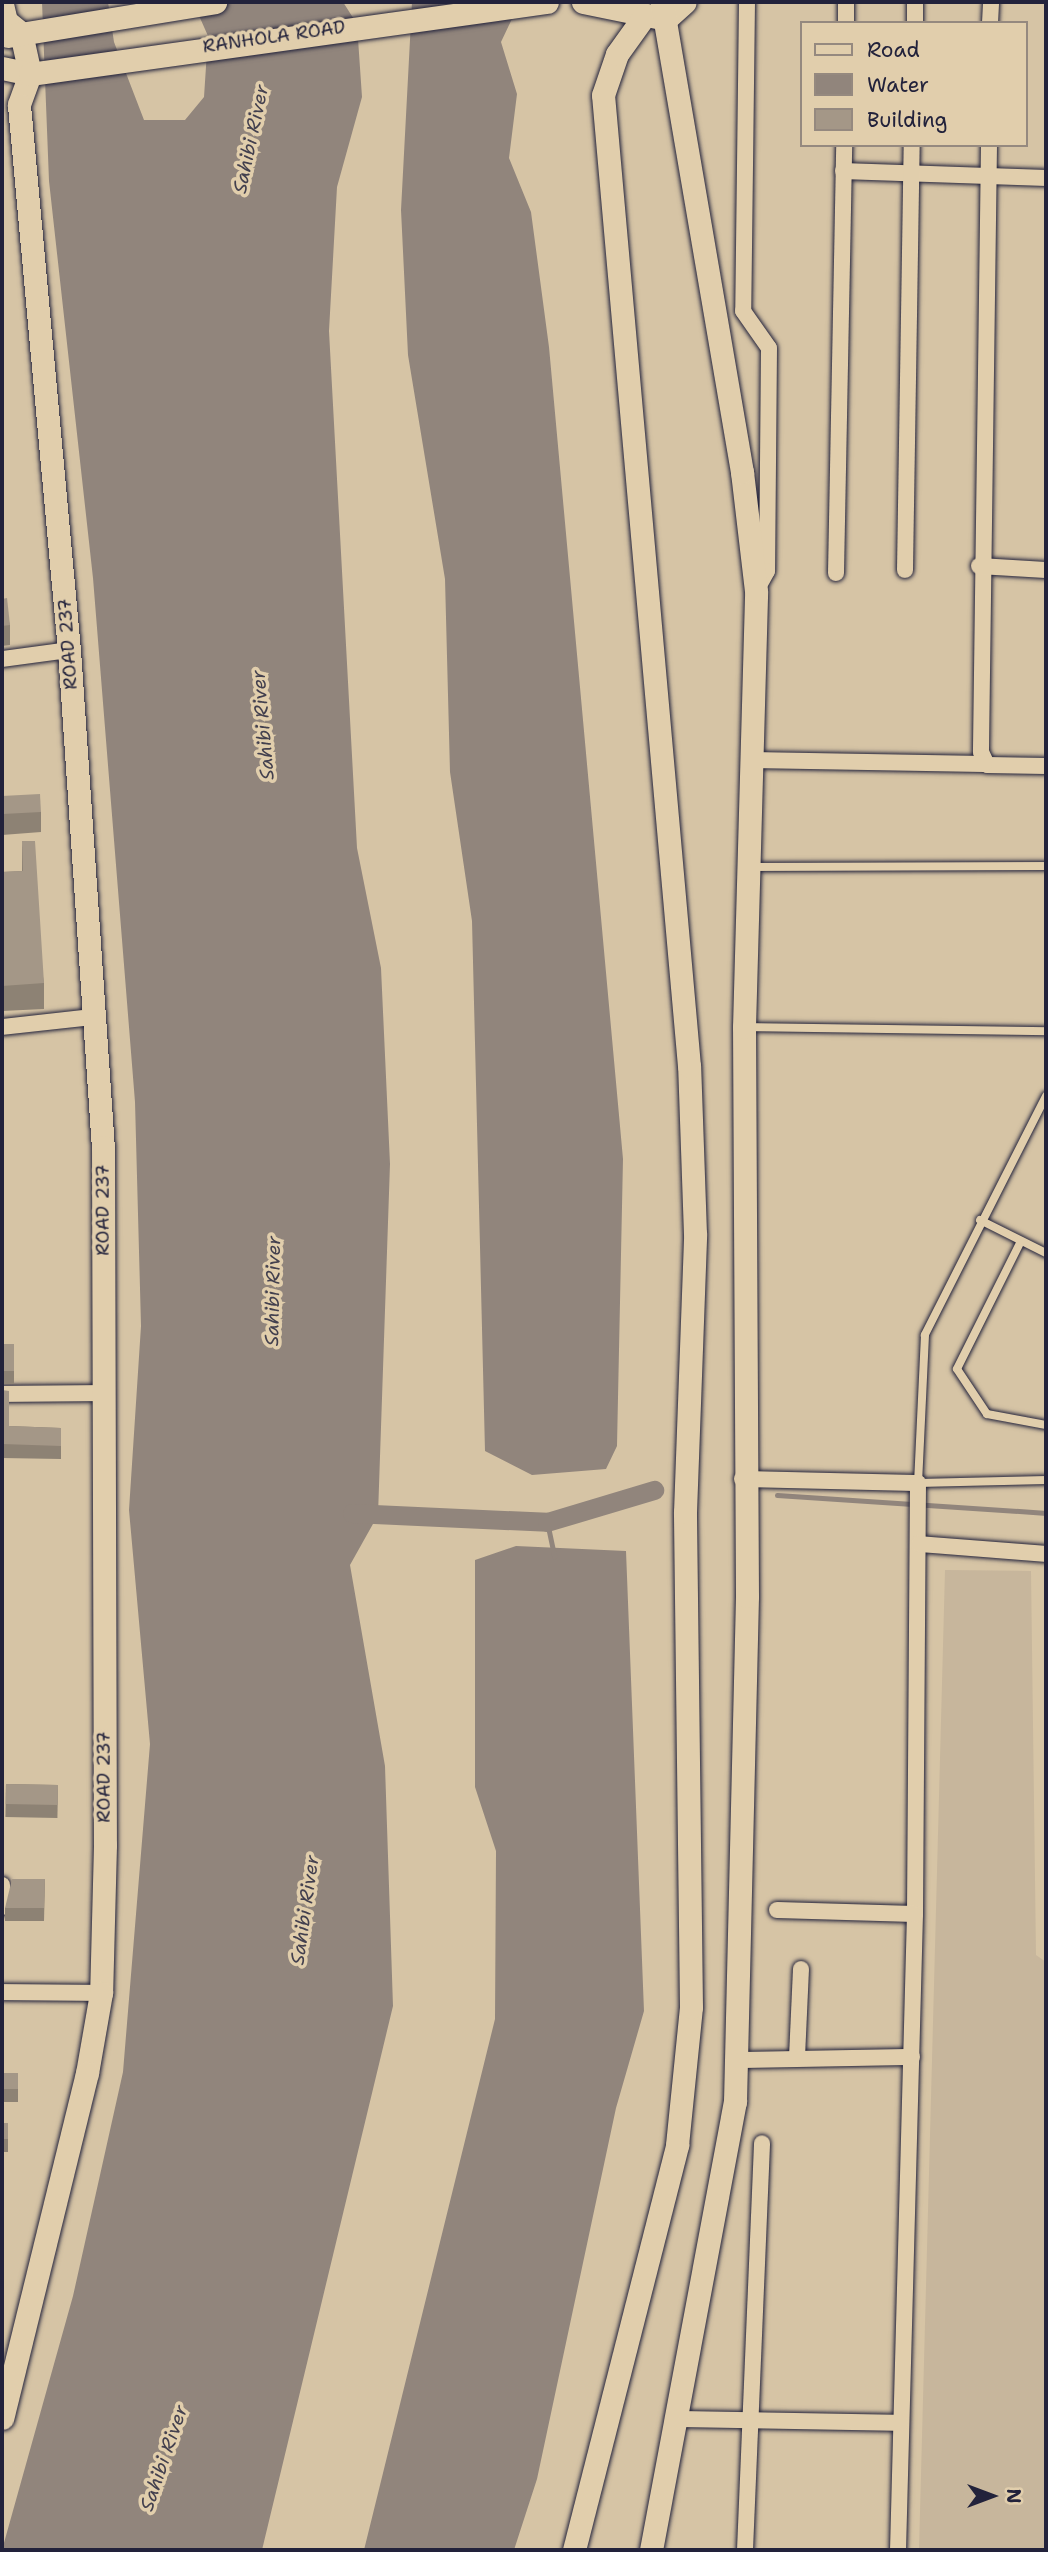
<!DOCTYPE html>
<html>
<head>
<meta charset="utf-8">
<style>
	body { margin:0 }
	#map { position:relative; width:1048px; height:2552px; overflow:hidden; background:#d6c4a5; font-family:"Shantell Sans",sans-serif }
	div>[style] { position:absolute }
	.built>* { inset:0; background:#c7b69c }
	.water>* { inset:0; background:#91857c }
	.stream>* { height:5px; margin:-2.5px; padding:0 2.5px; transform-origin:2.5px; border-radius:2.5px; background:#91857c }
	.canal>* { height:19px; margin:-9.5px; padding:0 9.5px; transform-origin:9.5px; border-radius:9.5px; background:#91857c }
	.roads { filter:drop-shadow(0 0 2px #22223b) drop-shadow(0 0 2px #22223b) }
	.lane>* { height:8px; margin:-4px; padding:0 4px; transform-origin:4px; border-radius:4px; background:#e1ceac }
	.street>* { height:16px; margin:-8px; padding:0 8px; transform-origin:8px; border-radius:8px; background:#e1ceac }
	.secondary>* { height:23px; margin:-11.5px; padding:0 11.5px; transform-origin:11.5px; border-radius:11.5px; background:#e1ceac }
	.wall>* { inset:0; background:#8d8274; transform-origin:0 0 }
	.building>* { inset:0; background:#a49787; transform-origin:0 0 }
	span { translate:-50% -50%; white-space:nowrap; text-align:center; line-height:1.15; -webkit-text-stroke:7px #e1ceac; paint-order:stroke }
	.street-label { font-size:18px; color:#22223b }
	.water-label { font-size:19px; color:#43404e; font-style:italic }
	.frame { position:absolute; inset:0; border:4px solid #22223b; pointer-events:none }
	.legend { position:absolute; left:800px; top:21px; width:228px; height:126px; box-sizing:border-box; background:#e1ceac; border:2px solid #95897f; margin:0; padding:9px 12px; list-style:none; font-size:21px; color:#22223b }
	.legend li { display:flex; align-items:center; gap:14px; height:35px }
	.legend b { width:35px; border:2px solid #95897f }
	.north { position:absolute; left:957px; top:2461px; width:70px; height:70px; -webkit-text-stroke:5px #e1ceac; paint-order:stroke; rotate:90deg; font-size:19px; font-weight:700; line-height:28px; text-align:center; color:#22223b }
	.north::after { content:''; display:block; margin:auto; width:24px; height:32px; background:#22223b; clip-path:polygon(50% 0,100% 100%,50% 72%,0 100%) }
</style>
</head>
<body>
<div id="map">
	<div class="built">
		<div style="clip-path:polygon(945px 1570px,1031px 1571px,1036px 1955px,1046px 1962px,1046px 2550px,919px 2550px)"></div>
	</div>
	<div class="water">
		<div style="clip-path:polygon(42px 2px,108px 2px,114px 42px,144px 120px,185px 120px,204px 97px,208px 36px,193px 2px,343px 2px,357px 24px,362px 97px,337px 187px,329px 331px,357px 848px,381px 968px,390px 1164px,378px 1515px,350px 1565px,385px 1766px,393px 2006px,262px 2550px,2px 2550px,73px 2296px,123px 2072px,150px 1744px,129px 1510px,141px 1326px,135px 1102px,93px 578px,49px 181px)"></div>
		<div style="clip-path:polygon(412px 2px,520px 2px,501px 42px,517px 94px,509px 158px,531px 212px,549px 347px,623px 1159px,617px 1446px,606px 1469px,532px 1475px,485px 1451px,472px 921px,450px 772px,445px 579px,408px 355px,401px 210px)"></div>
		<div style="clip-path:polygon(516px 1546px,626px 1551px,644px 2011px,616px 2108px,537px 2479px,514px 2550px,364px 2550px,495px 2019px,496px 1851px,475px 1787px,475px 1560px)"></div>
	</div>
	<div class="stream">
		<div style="left:777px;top:1495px;width:270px;rotate:3.8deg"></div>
		<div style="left:547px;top:1522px;width:35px;rotate:78deg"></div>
	</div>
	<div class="canal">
		<div style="left:352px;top:1513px;width:195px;rotate:2.6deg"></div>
		<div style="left:547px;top:1522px;width:112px;rotate:-16.7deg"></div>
	</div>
	<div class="roads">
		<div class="lane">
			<div style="left:751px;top:867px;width:295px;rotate:-0.2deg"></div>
			<div style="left:745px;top:1027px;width:301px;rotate:0.8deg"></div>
			<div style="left:1046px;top:1096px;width:268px;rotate:116.9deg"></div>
			<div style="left:925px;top:1335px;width:148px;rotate:92.7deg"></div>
			<div style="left:918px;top:1483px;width:128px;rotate:-1.3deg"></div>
			<div style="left:980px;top:1220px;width:74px;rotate:26.6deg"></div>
			<div style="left:1021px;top:1241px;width:143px;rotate:116.6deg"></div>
			<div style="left:957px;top:1369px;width:54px;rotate:56.3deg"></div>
			<div style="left:987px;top:1414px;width:60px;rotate:10.6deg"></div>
		</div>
		<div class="street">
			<div style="left:747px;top:2px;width:309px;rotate:90.7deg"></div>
			<div style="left:743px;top:311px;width:45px;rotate:54.9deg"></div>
			<div style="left:769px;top:348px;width:223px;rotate:90.5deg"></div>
			<div style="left:767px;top:571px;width:23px;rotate:119deg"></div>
			<div style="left:846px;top:23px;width:21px;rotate:-90deg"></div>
			<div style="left:915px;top:23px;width:21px;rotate:-90deg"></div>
			<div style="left:990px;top:23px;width:21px;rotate:-87deg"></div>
			<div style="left:989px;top:145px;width:607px;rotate:90.76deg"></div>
			<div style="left:981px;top:752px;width:14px;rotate:65deg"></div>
			<div style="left:987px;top:765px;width:59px;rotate:1deg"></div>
			<div style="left:843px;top:171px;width:203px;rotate:2deg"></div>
			<div style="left:979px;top:566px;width:67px;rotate:3.4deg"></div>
			<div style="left:905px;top:570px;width:425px;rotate:-89.1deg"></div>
			<div style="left:836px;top:573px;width:428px;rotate:-88.9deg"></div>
			<div style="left:2px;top:659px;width:68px;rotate:-7.7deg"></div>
			<div style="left:751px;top:760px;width:233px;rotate:1deg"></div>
			<div style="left:2px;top:1027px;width:92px;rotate:-6.3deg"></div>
			<div style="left:2px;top:1394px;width:98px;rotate:-0.6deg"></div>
			<div style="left:742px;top:1479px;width:176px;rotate:1.3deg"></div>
			<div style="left:918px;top:1483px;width:431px;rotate:90.4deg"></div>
			<div style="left:915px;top:1914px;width:636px;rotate:91.53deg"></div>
			<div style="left:919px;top:1544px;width:127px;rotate:4.5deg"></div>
			<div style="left:2px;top:1885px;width:22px;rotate:90deg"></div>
			<div style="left:777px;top:1910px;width:138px;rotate:1.7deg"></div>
			<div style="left:2px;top:1992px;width:99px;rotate:0.6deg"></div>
			<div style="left:797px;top:2057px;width:88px;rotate:-87.4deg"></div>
			<div style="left:737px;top:2060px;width:175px;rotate:-1deg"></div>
			<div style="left:674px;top:2419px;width:227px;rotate:1deg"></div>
			<div style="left:745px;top:2550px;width:407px;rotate:-87.6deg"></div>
		</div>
		<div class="secondary">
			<div style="left:583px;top:2px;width:85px;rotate:11.6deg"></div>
			<div style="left:666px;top:19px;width:25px;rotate:-42deg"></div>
			<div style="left:2px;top:4px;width:17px;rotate:77deg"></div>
			<div style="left:6px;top:21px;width:19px;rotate:39deg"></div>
			<div style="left:21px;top:33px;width:42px;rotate:77.6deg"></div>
			<div style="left:30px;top:74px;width:33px;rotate:110deg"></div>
			<div style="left:19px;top:105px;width:547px;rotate:84.76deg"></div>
			<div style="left:69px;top:650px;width:498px;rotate:86.1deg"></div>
			<div style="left:103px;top:1147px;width:698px;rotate:89.84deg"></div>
			<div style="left:105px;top:1845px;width:148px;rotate:91.5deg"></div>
			<div style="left:101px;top:1993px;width:81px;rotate:99.9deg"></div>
			<div style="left:87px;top:2073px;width:355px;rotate:103.8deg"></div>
			<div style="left:8px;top:36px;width:210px;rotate:-9.3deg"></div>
			<div style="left:2px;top:68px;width:29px;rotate:12deg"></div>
			<div style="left:30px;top:74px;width:522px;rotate:-7.93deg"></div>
			<div style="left:574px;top:2550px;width:418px;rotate:-75.7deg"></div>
			<div style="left:677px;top:2145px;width:139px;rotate:-84.2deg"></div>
			<div style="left:691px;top:2007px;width:495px;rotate:-90.7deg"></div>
			<div style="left:685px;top:1512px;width:278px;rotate:-87.9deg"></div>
			<div style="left:695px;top:1234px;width:168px;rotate:-92deg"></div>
			<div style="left:689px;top:1066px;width:975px;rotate:-95.06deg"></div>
			<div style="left:603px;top:95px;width:43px;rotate:-71.1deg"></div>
			<div style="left:617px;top:54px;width:48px;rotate:-54.3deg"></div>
			<div style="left:651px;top:2550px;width:456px;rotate:-79.4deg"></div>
			<div style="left:735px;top:2102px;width:506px;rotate:-88.64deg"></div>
			<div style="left:747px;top:1596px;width:569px;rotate:-90.3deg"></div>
			<div style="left:744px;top:1027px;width:436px;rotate:-88.4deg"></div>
			<div style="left:756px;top:591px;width:120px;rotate:-96.7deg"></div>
			<div style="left:742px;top:472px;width:477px;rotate:-99.7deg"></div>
		</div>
	</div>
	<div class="wall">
		<div style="clip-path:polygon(2px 599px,10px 625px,10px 645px,2px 646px)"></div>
		<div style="clip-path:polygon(2px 797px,41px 812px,41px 832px,2px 835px)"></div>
		<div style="clip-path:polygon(22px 841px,44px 983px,44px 1009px,2px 1011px,2px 872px,22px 871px)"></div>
		<div style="left:2px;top:1344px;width:12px;height:40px"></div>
		<div style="clip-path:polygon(2px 1390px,9px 1426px,61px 1428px,61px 1459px,2px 1458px)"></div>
		<div style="left:6px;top:1784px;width:52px;height:33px;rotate:1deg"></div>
		<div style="clip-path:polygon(45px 1879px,44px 1921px,5px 1921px,5px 1908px)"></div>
		<div style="left:2px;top:2073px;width:16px;height:29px"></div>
		<div style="left:2px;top:2123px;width:6px;height:29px"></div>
	</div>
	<div class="building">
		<div style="clip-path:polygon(7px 598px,10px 625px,2px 626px,2px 599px)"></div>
		<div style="left:40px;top:794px;width:18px;height:38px;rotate:87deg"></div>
		<div style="clip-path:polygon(22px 841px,35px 841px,44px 983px,2px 986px,2px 872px,23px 871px)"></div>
		<div style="left:2px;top:1344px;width:12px;height:27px"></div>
		<div style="clip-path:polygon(2px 1390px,9px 1391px,9px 1426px,61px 1428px,61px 1446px,2px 1444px)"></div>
		<div style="left:6px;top:1784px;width:52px;height:20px;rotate:1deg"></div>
		<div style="clip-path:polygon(12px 1879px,45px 1879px,44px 1908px,5px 1908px)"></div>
		<div style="left:2px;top:2073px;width:16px;height:16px"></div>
		<div style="left:2px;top:2123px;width:6px;height:16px"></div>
	</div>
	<div class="street-label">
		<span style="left:274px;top:37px;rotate:-8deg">RANHOLA ROAD</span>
		<span style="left:68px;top:644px;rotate:-94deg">ROAD 237</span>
		<span style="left:103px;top:1210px;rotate:-90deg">ROAD 237</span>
		<span style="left:104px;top:1777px;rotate:-90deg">ROAD 237</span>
	</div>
	<div class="water-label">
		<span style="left:251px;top:139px;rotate:-78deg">Sahibi River</span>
		<span style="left:263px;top:725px;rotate:-95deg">Sahibi River</span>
		<span style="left:273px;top:1291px;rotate:-89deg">Sahibi River</span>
		<span style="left:305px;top:1910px;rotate:-82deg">Sahibi River</span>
		<span style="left:164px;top:2458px;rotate:-71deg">Sahibi River</span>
	</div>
	<div class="frame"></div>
	<ul class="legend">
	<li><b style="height:9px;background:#e1ceac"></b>Road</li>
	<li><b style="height:19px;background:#91857c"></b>Water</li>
	<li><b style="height:19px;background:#a49787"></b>Building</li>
	</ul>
	<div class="north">N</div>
</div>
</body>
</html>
